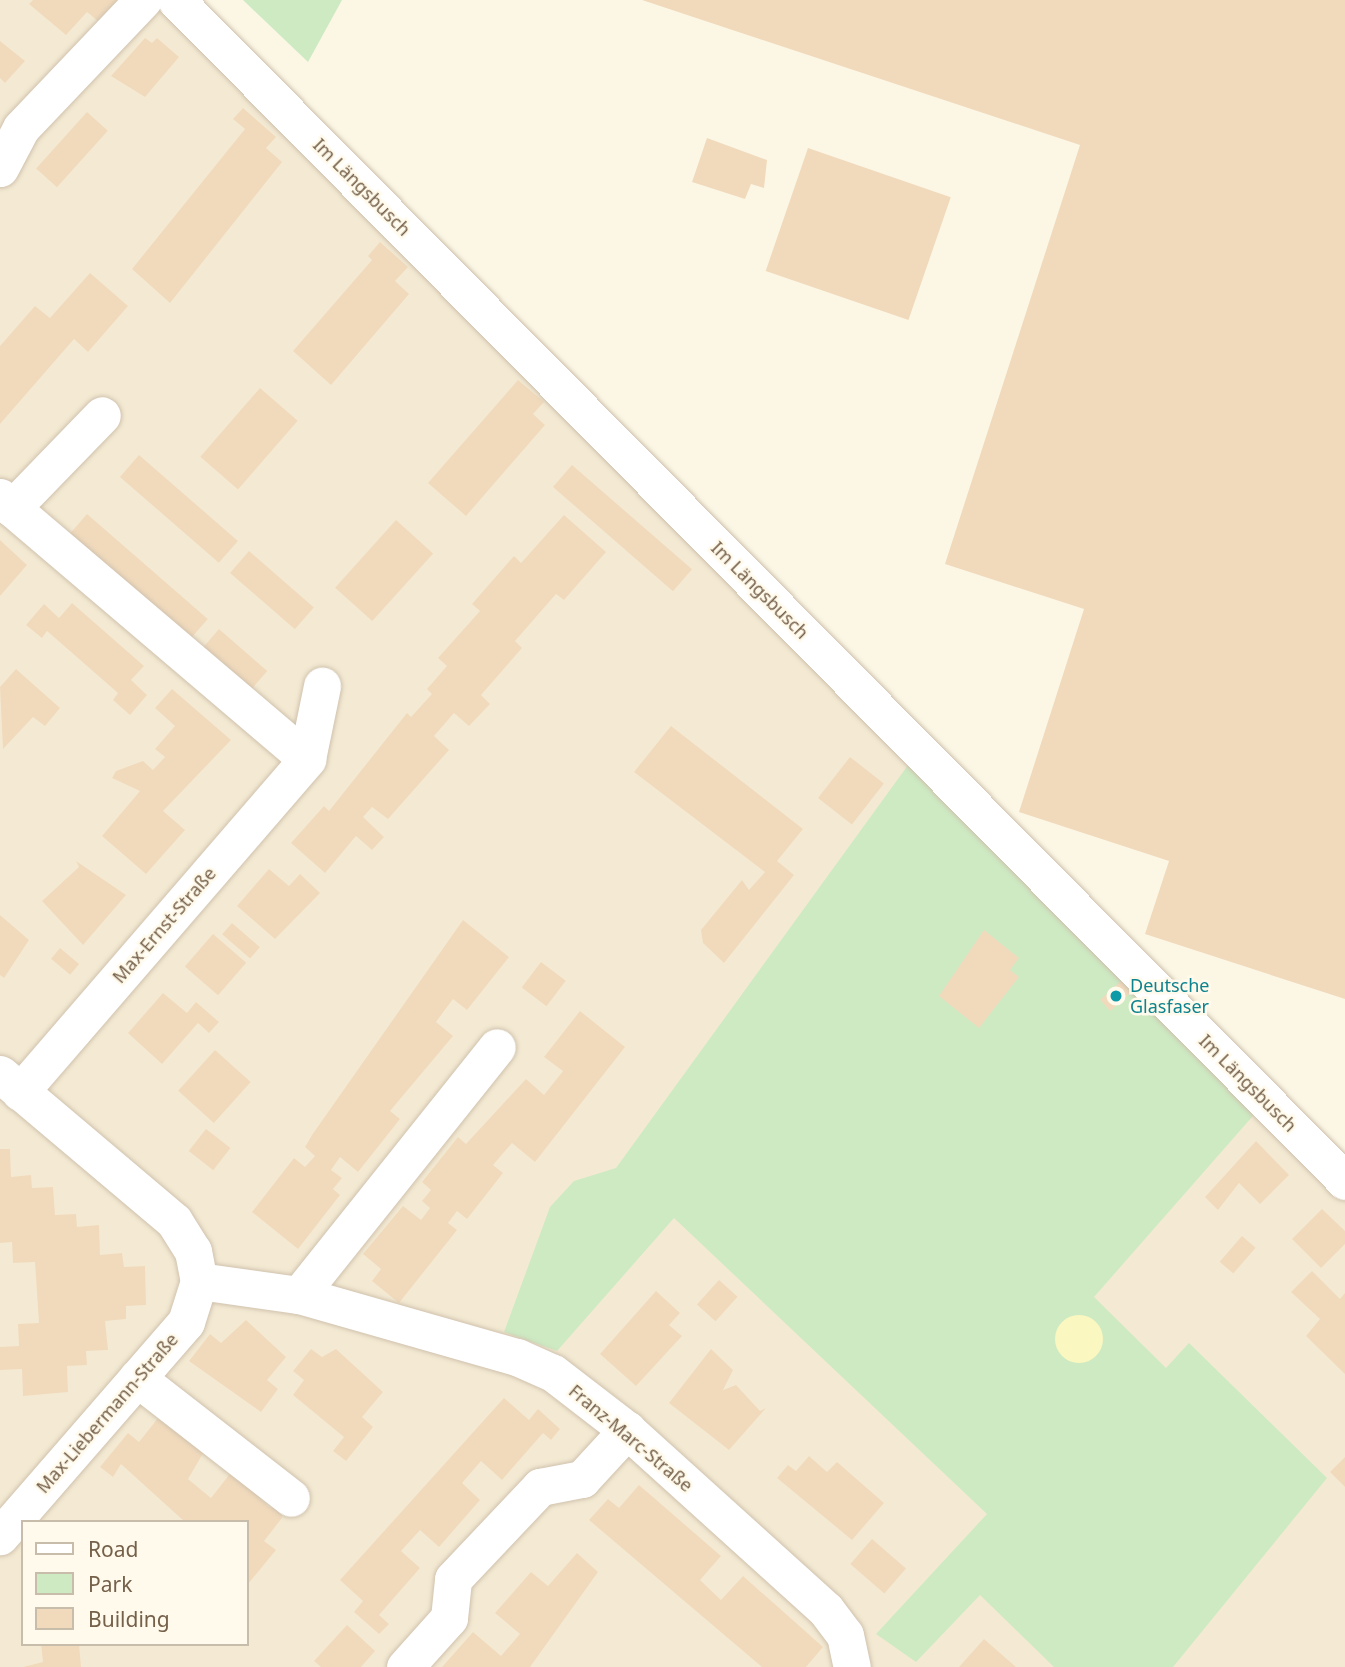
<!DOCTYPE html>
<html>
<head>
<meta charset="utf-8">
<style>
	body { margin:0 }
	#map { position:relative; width:1345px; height:1667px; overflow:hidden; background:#fcf7e5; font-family:"Noto Sans",sans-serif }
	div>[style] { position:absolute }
	.residential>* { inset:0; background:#f4ead3 }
	.green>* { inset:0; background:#cdeac3 }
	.sand>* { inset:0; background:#fbf7c0 }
	.round { border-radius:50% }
	.building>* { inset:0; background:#f1dabc; transform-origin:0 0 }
	.roads { filter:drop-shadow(0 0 2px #d0c2ae) drop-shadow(0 0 2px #d0c2ae) }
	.minor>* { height:37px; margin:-18.5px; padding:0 18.5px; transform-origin:18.5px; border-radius:18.5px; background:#fff }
	.dots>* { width:19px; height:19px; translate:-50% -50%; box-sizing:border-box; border:4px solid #fffaeb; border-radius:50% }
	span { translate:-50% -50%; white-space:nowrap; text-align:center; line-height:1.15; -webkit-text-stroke:5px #fffaeb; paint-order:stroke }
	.street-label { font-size:18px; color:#75604a }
	.culture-label { font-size:18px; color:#0d838f }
	.left { translate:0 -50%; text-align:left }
	.legend { position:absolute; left:21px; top:1520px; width:228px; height:126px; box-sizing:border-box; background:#fffaeb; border:2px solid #c8bcab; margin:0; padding:9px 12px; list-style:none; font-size:21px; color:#75604a }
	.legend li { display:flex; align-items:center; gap:14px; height:35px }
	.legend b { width:35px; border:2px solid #c8bcab }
</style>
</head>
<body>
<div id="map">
	<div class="residential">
		<div style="clip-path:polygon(evenodd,0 0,161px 0,1345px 1195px,1345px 1667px,0 1667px,0 0,23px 1522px,247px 1522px,247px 1644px,23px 1644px,23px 1522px)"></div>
	</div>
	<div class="green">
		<div style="clip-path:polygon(243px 0,342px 0,308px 62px)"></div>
		<div style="clip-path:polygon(911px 761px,1259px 1109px,1094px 1297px,1166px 1368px,1189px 1343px,1327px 1478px,1173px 1667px,1054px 1667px,980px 1595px,916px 1662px,876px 1634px,987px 1514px,674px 1218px,557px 1351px,504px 1332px,550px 1207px,574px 1181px,616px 1168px)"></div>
	</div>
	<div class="sand">
		<div class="round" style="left:1055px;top:1315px;width:48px;height:48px"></div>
	</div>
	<div class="building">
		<div style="clip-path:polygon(33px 0,117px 0,98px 21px,87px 12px,66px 35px,29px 4px)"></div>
		<div style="clip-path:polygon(642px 0,1345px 0,1345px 999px,1145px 934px,1169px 861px,1019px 812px,1084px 609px,945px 564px,1080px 145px)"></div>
		<div style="clip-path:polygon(145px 38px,152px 43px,157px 38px,179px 57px,145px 97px,111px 76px)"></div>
		<div style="clip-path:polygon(0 41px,25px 61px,5px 83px,0 78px)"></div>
		<div style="clip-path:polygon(243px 108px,276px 137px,266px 148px,282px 162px,170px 303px,132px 269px,245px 129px,233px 119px)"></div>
		<div style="left:87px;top:112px;width:28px;height:76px;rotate:42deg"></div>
		<div style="clip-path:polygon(707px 138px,767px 160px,764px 188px,751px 184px,745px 199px,692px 182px)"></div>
		<div style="left:808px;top:148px;width:151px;height:130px;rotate:19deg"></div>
		<div style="clip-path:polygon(380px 242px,408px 267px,395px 281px,409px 294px,331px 385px,293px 351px,372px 260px,368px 256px)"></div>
		<div style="clip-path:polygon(90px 273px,128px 306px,88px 352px,74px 339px,0 424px,0 346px,35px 306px,50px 318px)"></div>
		<div style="clip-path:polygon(518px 380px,544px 402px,533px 414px,545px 425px,466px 516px,428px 483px)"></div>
		<div style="left:260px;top:388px;width:50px;height:91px;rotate:41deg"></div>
		<div style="left:139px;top:455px;width:131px;height:29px;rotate:41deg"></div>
		<div style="left:572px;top:465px;width:159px;height:29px;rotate:41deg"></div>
		<div style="left:87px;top:514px;width:160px;height:29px;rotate:41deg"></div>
		<div style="clip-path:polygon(564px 515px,606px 552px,564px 600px,556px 594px,515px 641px,522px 648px,481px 695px,490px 704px,469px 726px,454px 713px,434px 736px,449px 750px,388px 819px,372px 807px,363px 817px,384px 837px,372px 850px,356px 836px,325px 873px,291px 843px,324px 806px,329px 811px,407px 713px,411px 717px,432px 694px,427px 689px,447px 666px,438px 658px,480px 611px,472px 604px,514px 556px,521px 563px)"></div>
		<div style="left:396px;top:520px;width:50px;height:91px;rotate:42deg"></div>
		<div style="clip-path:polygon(0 540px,27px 565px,0 596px)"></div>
		<div style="left:249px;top:551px;width:86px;height:29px;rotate:41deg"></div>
		<div style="clip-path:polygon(72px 603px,144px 666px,131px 680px,147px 695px,130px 715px,113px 700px,118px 693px,47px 631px,42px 638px,26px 625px,44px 604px,59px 618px)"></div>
		<div style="left:219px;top:629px;width:64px;height:28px;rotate:41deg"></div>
		<div style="clip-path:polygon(16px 669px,60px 708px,45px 726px,33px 717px,3px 749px,0 687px)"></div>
		<div style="clip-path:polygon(172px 689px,231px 740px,163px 811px,185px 830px,146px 874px,102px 836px,140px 791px,112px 778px,116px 771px,143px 761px,153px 770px,165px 757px,155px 749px,175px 726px,155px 708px)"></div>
		<div style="clip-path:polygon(671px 726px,803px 829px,777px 861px,794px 875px,724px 963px,703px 943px,701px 930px,742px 880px,749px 890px,765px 872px,634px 772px)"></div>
		<div style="left:850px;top:757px;width:43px;height:52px;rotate:38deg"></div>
		<div style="clip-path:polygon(76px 861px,126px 895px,83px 945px,42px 901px,79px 867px)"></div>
		<div style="clip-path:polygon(269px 869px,289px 886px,300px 874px,320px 893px,275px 939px,237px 906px)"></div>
		<div style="clip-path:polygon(0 915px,29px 940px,4px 978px,0 975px)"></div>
		<div style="clip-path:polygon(463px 920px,509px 957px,467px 1010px,453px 999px,444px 1011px,436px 1022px,453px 1036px,390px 1111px,400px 1119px,358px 1172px,340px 1157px,331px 1170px,342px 1178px,333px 1189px,340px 1195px,298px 1249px,252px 1212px,294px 1158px,305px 1167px,315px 1156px,305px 1147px,312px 1135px)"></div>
		<div style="left:232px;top:923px;width:37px;height:15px;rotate:41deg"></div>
		<div style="clip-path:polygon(984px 930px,1019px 958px,1010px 970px,1019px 977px,979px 1028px,939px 996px)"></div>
		<div style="left:213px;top:934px;width:44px;height:43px;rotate:41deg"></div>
		<div style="left:60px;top:948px;width:25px;height:14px;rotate:40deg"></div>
		<div style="left:541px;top:962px;width:31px;height:32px;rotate:37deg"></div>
		<div style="left:1121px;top:981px;width:15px;height:28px;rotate:48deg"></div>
		<div style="clip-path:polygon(163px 993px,187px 1013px,196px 1002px,219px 1022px,209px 1033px,198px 1023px,162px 1064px,128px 1033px)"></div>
		<div style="clip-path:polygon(580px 1011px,625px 1047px,535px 1162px,512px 1143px,493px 1165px,503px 1173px,467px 1219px,457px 1211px,448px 1223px,457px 1230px,399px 1303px,372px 1281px,381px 1269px,363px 1254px,403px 1206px,421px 1220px,430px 1208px,422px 1201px,431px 1190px,422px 1182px,458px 1137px,466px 1144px,526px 1079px,544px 1095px,563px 1071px,544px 1057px)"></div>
		<div style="left:215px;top:1050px;width:48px;height:55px;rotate:42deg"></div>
		<div style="left:206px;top:1129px;width:31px;height:28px;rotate:38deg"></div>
		<div style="clip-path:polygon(1256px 1141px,1289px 1175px,1260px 1204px,1239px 1183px,1218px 1210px,1205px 1197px)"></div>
		<div style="clip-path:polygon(0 1149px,10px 1149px,11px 1177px,31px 1175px,32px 1188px,53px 1187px,55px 1215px,76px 1214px,77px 1227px,99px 1225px,100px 1255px,122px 1253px,124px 1267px,145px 1266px,146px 1305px,126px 1306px,126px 1319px,105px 1321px,108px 1350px,86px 1351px,87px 1365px,67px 1366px,68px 1392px,23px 1396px,22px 1369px,0 1370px,0 1347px,19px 1346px,18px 1324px,39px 1323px,35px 1262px,13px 1263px,12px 1242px,0 1243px)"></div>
		<div style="clip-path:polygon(1322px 1209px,1345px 1231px,1345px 1244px,1321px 1268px,1292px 1239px)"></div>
		<div style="left:1242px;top:1236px;width:18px;height:34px;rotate:41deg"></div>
		<div style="clip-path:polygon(1312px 1271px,1340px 1299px,1345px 1293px,1345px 1374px,1306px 1336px,1320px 1319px,1291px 1292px)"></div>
		<div style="left:719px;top:1280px;width:25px;height:33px;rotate:42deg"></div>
		<div style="clip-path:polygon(656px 1291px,680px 1313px,669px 1325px,682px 1336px,636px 1386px,600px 1354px)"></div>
		<div style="clip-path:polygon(246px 1320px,286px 1357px,267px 1380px,278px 1389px,261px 1412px,189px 1361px,210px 1334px,221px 1343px)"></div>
		<div style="clip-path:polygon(311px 1349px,322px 1357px,336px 1349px,383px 1392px,362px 1417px,373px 1427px,346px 1461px,333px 1451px,344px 1437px,293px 1395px,304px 1380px,293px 1371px)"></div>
		<div style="clip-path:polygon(711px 1349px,733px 1370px,723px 1390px,736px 1385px,760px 1411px,766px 1408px,729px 1450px,669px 1403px)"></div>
		<div style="clip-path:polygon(504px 1398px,529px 1420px,538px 1409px,560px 1429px,551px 1440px,543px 1433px,502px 1480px,481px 1461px,462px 1483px,480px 1500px,439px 1547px,420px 1530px,401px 1551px,420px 1568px,379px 1615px,389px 1624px,379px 1634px,354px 1612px,363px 1601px,340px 1580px)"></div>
		<div style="clip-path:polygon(158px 1418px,205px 1450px,188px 1479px,211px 1498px,229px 1475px,237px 1475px,269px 1507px,281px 1510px,282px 1518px,264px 1541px,276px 1550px,248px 1584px,247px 1522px,185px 1522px,121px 1464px,113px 1477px,100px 1467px,128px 1433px,139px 1442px)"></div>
		<div style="clip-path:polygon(809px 1456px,827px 1472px,837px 1462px,884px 1503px,852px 1540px,777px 1478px,788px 1465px,796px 1471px)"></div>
		<div style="clip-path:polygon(1345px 1457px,1345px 1487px,1330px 1472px)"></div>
		<div style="clip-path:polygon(639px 1485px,721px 1556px,700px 1580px,721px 1600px,743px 1576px,823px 1647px,806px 1667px,762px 1667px,589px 1520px,608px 1499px,619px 1508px)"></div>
		<div style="left:872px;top:1539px;width:45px;height:33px;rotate:41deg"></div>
		<div style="clip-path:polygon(577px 1553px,598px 1572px,530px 1667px,442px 1667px,473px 1632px,501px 1656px,520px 1634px,495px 1613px,531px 1572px,548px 1586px)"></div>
		<div style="clip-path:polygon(347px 1625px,375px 1651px,361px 1667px,321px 1667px,314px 1661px)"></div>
		<div style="clip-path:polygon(984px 1639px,1016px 1667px,959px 1667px)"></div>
		<div style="clip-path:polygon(41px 1644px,79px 1644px,81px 1667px,23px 1667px,43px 1662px)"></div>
	</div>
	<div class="roads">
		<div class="minor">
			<div style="left:176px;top:0;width:1662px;rotate:45.29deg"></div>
			<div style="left:0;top:168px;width:45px;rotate:-62.3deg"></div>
			<div style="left:21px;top:128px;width:177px;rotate:-46.4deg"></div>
			<div style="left:0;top:497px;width:16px;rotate:43deg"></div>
			<div style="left:12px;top:508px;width:129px;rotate:-45.9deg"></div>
			<div style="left:12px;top:508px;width:387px;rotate:40.4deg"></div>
			<div style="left:0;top:1074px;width:228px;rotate:40.2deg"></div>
			<div style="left:174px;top:1221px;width:36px;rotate:58deg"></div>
			<div style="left:193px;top:1251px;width:31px;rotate:79deg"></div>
			<div style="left:199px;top:1281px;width:43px;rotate:107.6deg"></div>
			<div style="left:186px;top:1322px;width:284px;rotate:131deg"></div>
			<div style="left:20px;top:1092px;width:440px;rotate:-49.2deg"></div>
			<div style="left:307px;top:759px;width:75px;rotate:-78.4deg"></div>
			<div style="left:199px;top:1281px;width:101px;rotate:8deg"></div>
			<div style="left:299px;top:1295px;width:227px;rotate:15.9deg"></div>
			<div style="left:517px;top:1357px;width:39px;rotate:24deg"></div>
			<div style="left:553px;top:1373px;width:93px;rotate:37.6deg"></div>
			<div style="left:627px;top:1430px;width:268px;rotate:42.1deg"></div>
			<div style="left:826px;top:1610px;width:31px;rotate:53deg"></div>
			<div style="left:845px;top:1635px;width:33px;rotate:78deg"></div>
			<div style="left:299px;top:1295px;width:317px;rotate:-51.4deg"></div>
			<div style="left:137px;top:1378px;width:195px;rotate:37.9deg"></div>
			<div style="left:405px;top:1667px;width:66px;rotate:-48.1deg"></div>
			<div style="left:449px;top:1618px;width:39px;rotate:-84deg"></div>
			<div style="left:453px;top:1579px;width:127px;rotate:-46.6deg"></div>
			<div style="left:540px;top:1487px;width:43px;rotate:-10.8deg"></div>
			<div style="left:582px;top:1479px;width:67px;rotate:-47.4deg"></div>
		</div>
	</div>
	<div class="dots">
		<div style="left:1116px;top:996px;background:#0f9aa8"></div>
	</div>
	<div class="street-label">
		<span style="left:362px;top:187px;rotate:45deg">Im Längsbusch</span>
		<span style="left:760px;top:590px;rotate:45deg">Im Längsbusch</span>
		<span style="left:164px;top:925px;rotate:-49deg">Max-Ernst-Straße</span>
		<span style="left:1248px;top:1083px;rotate:45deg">Im Längsbusch</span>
		<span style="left:107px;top:1413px;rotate:-49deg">Max-Liebermann-Straße</span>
		<span style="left:631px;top:1438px;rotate:40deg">Franz-Marc-Straße</span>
	</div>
	<div class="culture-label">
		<span class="left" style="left:1130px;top:996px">Deutsche<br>Glasfaser</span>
	</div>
	<ul class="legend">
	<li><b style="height:9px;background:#fff"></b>Road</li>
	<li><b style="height:19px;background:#cdeac3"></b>Park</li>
	<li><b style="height:19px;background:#f1dabc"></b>Building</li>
	</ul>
</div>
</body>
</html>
